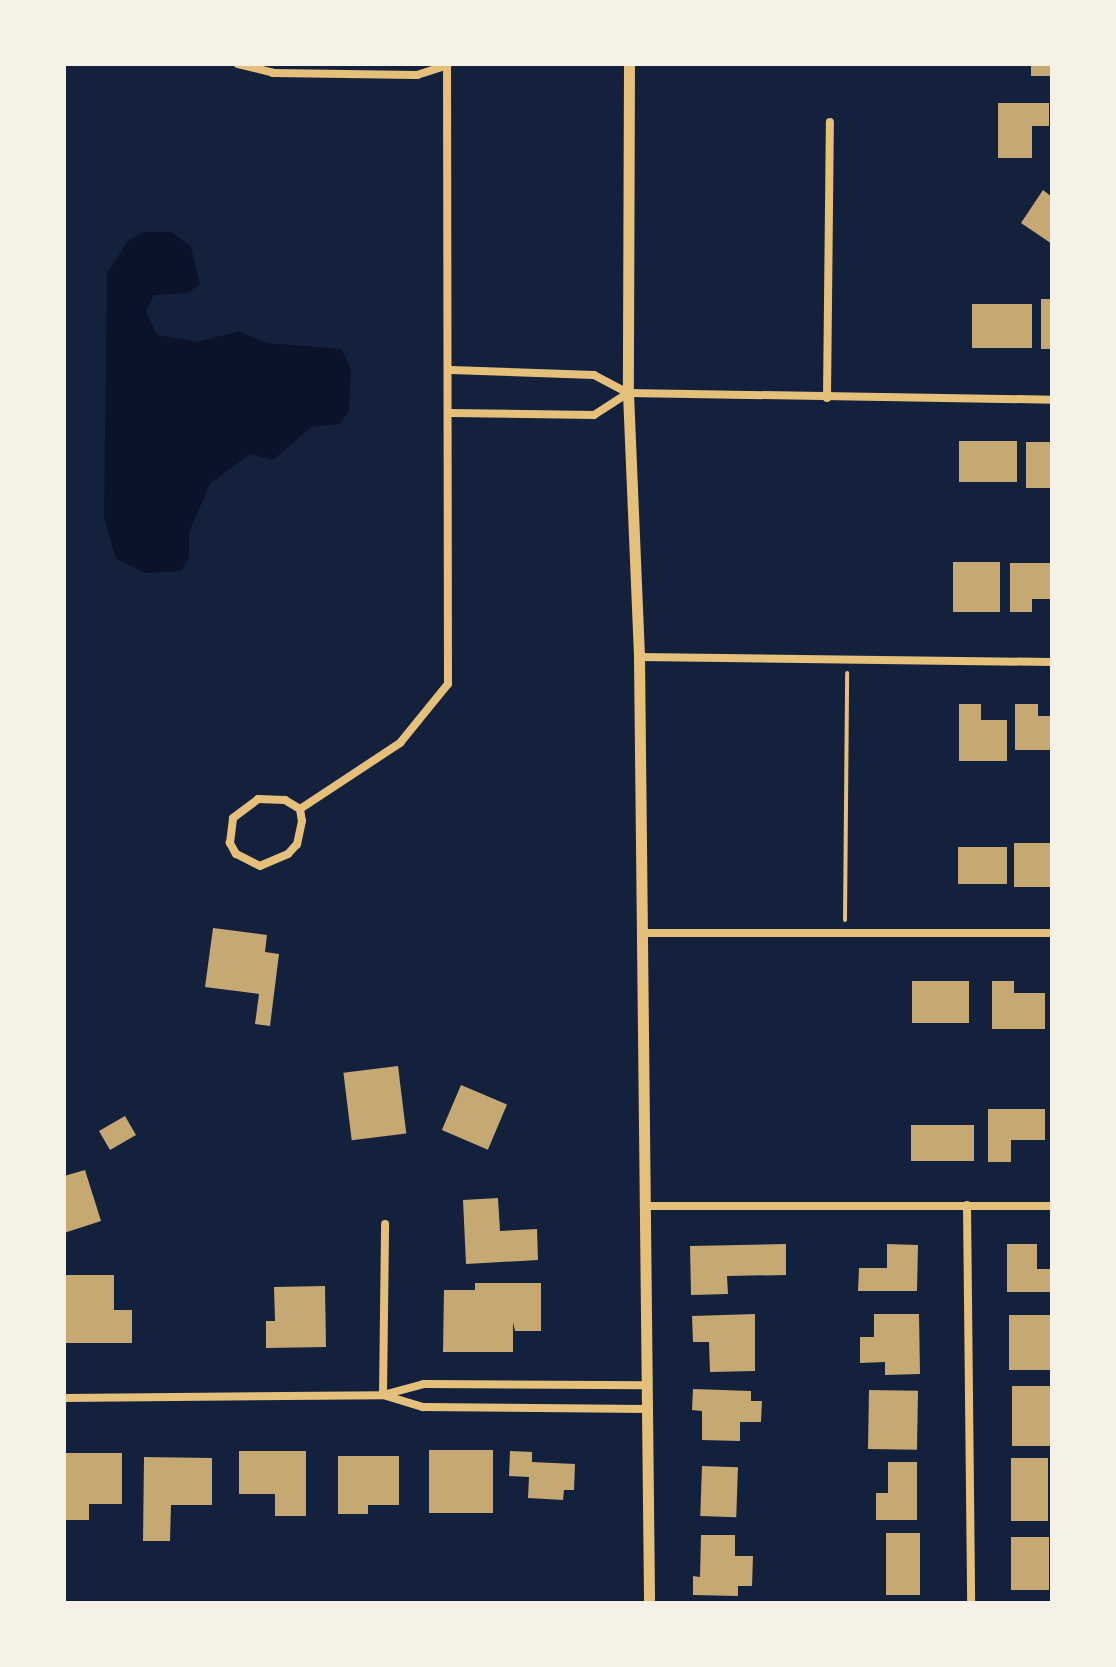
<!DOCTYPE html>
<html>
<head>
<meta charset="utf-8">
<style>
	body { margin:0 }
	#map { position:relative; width:1116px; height:1667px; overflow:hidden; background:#14213d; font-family:"PT Sans",sans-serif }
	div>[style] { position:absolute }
	.water>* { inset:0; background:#0b132b }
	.building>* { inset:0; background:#c6a872; transform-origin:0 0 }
	.path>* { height:4px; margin:-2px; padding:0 2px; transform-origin:2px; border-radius:2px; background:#e5c07b }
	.minor>* { height:8px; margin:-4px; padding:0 4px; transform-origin:4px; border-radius:4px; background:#e5c07b }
	.tertiary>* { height:11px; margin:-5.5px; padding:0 5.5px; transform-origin:5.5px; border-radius:5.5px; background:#e5c07b }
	span { translate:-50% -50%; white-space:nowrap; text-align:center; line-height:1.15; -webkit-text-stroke:7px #f6f1e7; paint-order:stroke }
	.frame { position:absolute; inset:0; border:66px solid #f6f1e7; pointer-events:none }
</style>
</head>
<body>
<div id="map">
	<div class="water">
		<div style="clip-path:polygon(142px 232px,172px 232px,191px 247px,200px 284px,188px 293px,154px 295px,146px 311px,157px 335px,198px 342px,239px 331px,267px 343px,342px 349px,351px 370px,349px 410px,340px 424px,311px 427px,273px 460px,250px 454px,210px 484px,189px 533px,189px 557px,182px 571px,145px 573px,116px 559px,104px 518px,107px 273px,128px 241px)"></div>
	</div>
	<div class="building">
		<div style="left:1031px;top:64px;width:21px;height:12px"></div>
		<div style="clip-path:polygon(998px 103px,1049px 103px,1049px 126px,1032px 126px,1032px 158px,998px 158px)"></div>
		<div style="clip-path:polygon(1043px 190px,1052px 197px,1052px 244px,1021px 223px)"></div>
		<div style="left:1041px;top:299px;width:11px;height:50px"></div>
		<div style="left:972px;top:304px;width:60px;height:44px"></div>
		<div style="left:959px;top:441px;width:58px;height:41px"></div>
		<div style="left:1026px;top:442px;width:26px;height:46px"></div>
		<div style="left:953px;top:562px;width:47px;height:50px"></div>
		<div style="clip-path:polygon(1010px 563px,1052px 563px,1052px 599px,1032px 599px,1032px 612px,1010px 612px)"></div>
		<div style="clip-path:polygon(959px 704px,981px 704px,981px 720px,1007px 720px,1007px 761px,959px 761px)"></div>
		<div style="clip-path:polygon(1015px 704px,1038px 704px,1038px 716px,1052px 716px,1052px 750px,1015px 750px)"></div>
		<div style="left:1014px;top:843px;width:38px;height:44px"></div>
		<div style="left:958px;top:847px;width:49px;height:37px"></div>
		<div style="clip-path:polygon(213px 928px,267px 935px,265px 952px,279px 954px,270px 1026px,255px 1024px,259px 994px,205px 987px)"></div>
		<div style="left:912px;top:981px;width:57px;height:42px"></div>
		<div style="clip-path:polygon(992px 981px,1014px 981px,1014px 993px,1045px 993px,1045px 1029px,992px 1029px)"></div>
		<div style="left:398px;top:1066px;width:68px;height:55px;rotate:83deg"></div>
		<div style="left:461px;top:1085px;width:50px;height:49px;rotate:23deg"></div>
		<div style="clip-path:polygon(988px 1109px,1045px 1109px,1045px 1140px,1011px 1140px,1011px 1162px,988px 1162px)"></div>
		<div style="left:125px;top:1116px;width:22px;height:30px;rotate:60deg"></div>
		<div style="left:911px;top:1125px;width:63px;height:36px"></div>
		<div style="clip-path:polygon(85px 1170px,101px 1221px,64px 1233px,64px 1176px)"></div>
		<div style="clip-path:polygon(498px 1198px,500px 1231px,537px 1229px,538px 1260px,466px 1264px,463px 1200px)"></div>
		<div style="clip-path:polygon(786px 1244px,786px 1275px,727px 1276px,728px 1294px,691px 1295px,690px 1246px)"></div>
		<div style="clip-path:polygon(887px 1244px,918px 1245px,917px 1291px,858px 1291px,859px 1268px,887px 1268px)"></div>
		<div style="clip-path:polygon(1007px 1244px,1037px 1244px,1037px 1269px,1052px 1269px,1052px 1292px,1007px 1292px)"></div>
		<div style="clip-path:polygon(64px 1275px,114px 1275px,114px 1310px,132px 1310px,132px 1343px,64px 1343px)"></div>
		<div style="clip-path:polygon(475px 1283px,541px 1283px,541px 1331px,515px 1331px,513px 1322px,513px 1352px,443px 1352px,444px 1290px,475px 1290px)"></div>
		<div style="clip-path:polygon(325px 1286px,326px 1347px,266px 1348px,266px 1321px,275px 1321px,274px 1287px)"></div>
		<div style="clip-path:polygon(755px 1314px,755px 1371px,710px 1372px,709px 1342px,693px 1342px,692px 1316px)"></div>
		<div style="clip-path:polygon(874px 1314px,919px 1314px,920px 1374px,885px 1375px,885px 1362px,860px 1363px,860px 1337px,874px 1337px)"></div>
		<div style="left:1009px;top:1315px;width:43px;height:55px"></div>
		<div style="left:1012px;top:1386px;width:39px;height:60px"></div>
		<div style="clip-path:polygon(693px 1389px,751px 1391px,751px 1401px,762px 1401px,761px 1422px,740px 1422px,740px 1441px,702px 1440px,702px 1411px,692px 1410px)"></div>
		<div style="left:869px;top:1390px;width:49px;height:59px;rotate:1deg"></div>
		<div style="left:429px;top:1450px;width:64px;height:63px"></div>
		<div style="clip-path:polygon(239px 1451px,306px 1451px,306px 1516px,275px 1516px,275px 1494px,239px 1494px)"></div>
		<div style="clip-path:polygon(510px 1451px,532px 1452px,532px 1462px,575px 1464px,574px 1490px,564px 1490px,563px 1500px,528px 1498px,529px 1477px,509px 1476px)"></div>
		<div style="clip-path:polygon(64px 1453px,122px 1453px,122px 1504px,89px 1504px,89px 1520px,64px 1520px)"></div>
		<div style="clip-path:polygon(338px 1456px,399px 1456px,399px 1505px,368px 1505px,368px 1514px,338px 1514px)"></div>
		<div style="clip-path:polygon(144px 1457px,212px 1458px,212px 1505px,171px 1505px,170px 1541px,143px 1541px)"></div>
		<div style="left:1011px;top:1458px;width:37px;height:63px"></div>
		<div style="clip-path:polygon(888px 1462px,917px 1462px,917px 1520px,876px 1520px,876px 1493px,888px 1493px)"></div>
		<div style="left:702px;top:1466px;width:36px;height:50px;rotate:2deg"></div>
		<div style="left:886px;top:1533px;width:34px;height:62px"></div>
		<div style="clip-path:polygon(701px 1535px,735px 1535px,735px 1556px,753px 1556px,752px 1586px,738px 1586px,738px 1596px,693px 1595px,693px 1576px,700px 1577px)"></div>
		<div style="left:1011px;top:1537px;width:38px;height:53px"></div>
	</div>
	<div class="path">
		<div style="left:845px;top:920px;width:247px;rotate:-89.5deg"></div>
	</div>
	<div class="minor">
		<div style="left:238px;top:64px;width:36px;rotate:14deg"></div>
		<div style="left:273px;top:73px;width:144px;rotate:0.8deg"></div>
		<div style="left:417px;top:75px;width:32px;rotate:-18deg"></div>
		<div style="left:451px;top:370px;width:143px;rotate:2deg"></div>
		<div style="left:594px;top:375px;width:38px;rotate:28deg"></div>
		<div style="left:628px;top:393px;width:424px;rotate:0.9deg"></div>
		<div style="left:827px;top:398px;width:276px;rotate:-89.4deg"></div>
		<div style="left:451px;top:413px;width:143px;rotate:0.8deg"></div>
		<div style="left:594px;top:415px;width:40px;rotate:-32.9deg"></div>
		<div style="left:639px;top:657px;width:413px;rotate:0.7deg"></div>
		<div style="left:258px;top:799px;width:27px;rotate:2deg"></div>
		<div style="left:285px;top:800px;width:17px;rotate:31deg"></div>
		<div style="left:300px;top:809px;width:12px;rotate:81deg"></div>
		<div style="left:302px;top:821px;width:24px;rotate:102deg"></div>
		<div style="left:297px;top:844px;width:13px;rotate:132deg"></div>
		<div style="left:288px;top:854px;width:30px;rotate:157deg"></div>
		<div style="left:260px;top:866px;width:27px;rotate:-153deg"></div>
		<div style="left:236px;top:854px;width:13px;rotate:-119deg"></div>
		<div style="left:230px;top:843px;width:25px;rotate:-83deg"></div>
		<div style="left:233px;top:818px;width:31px;rotate:-37deg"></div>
		<div style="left:300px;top:809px;width:120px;rotate:-33.4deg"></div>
		<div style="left:400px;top:743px;width:76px;rotate:-50.9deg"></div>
		<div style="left:448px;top:684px;width:616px;rotate:-90.09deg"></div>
		<div style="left:642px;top:933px;width:410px"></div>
		<div style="left:967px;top:1205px;width:398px;rotate:89.4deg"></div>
		<div style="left:645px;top:1206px;width:407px"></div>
		<div style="left:383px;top:1395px;width:42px;rotate:16.7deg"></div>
		<div style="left:423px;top:1407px;width:224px;rotate:0.5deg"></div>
		<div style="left:383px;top:1395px;width:171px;rotate:-89.3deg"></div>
		<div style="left:64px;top:1398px;width:319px;rotate:-0.5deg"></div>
		<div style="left:383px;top:1395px;width:42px;rotate:-15deg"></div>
		<div style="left:424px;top:1384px;width:223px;rotate:0.3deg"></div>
	</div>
	<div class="tertiary">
		<div style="left:629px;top:64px;width:329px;rotate:90.2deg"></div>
		<div style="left:628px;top:393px;width:264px;rotate:87.6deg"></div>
		<div style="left:639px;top:657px;width:946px;rotate:89.39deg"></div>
	</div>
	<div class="frame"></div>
</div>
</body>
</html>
